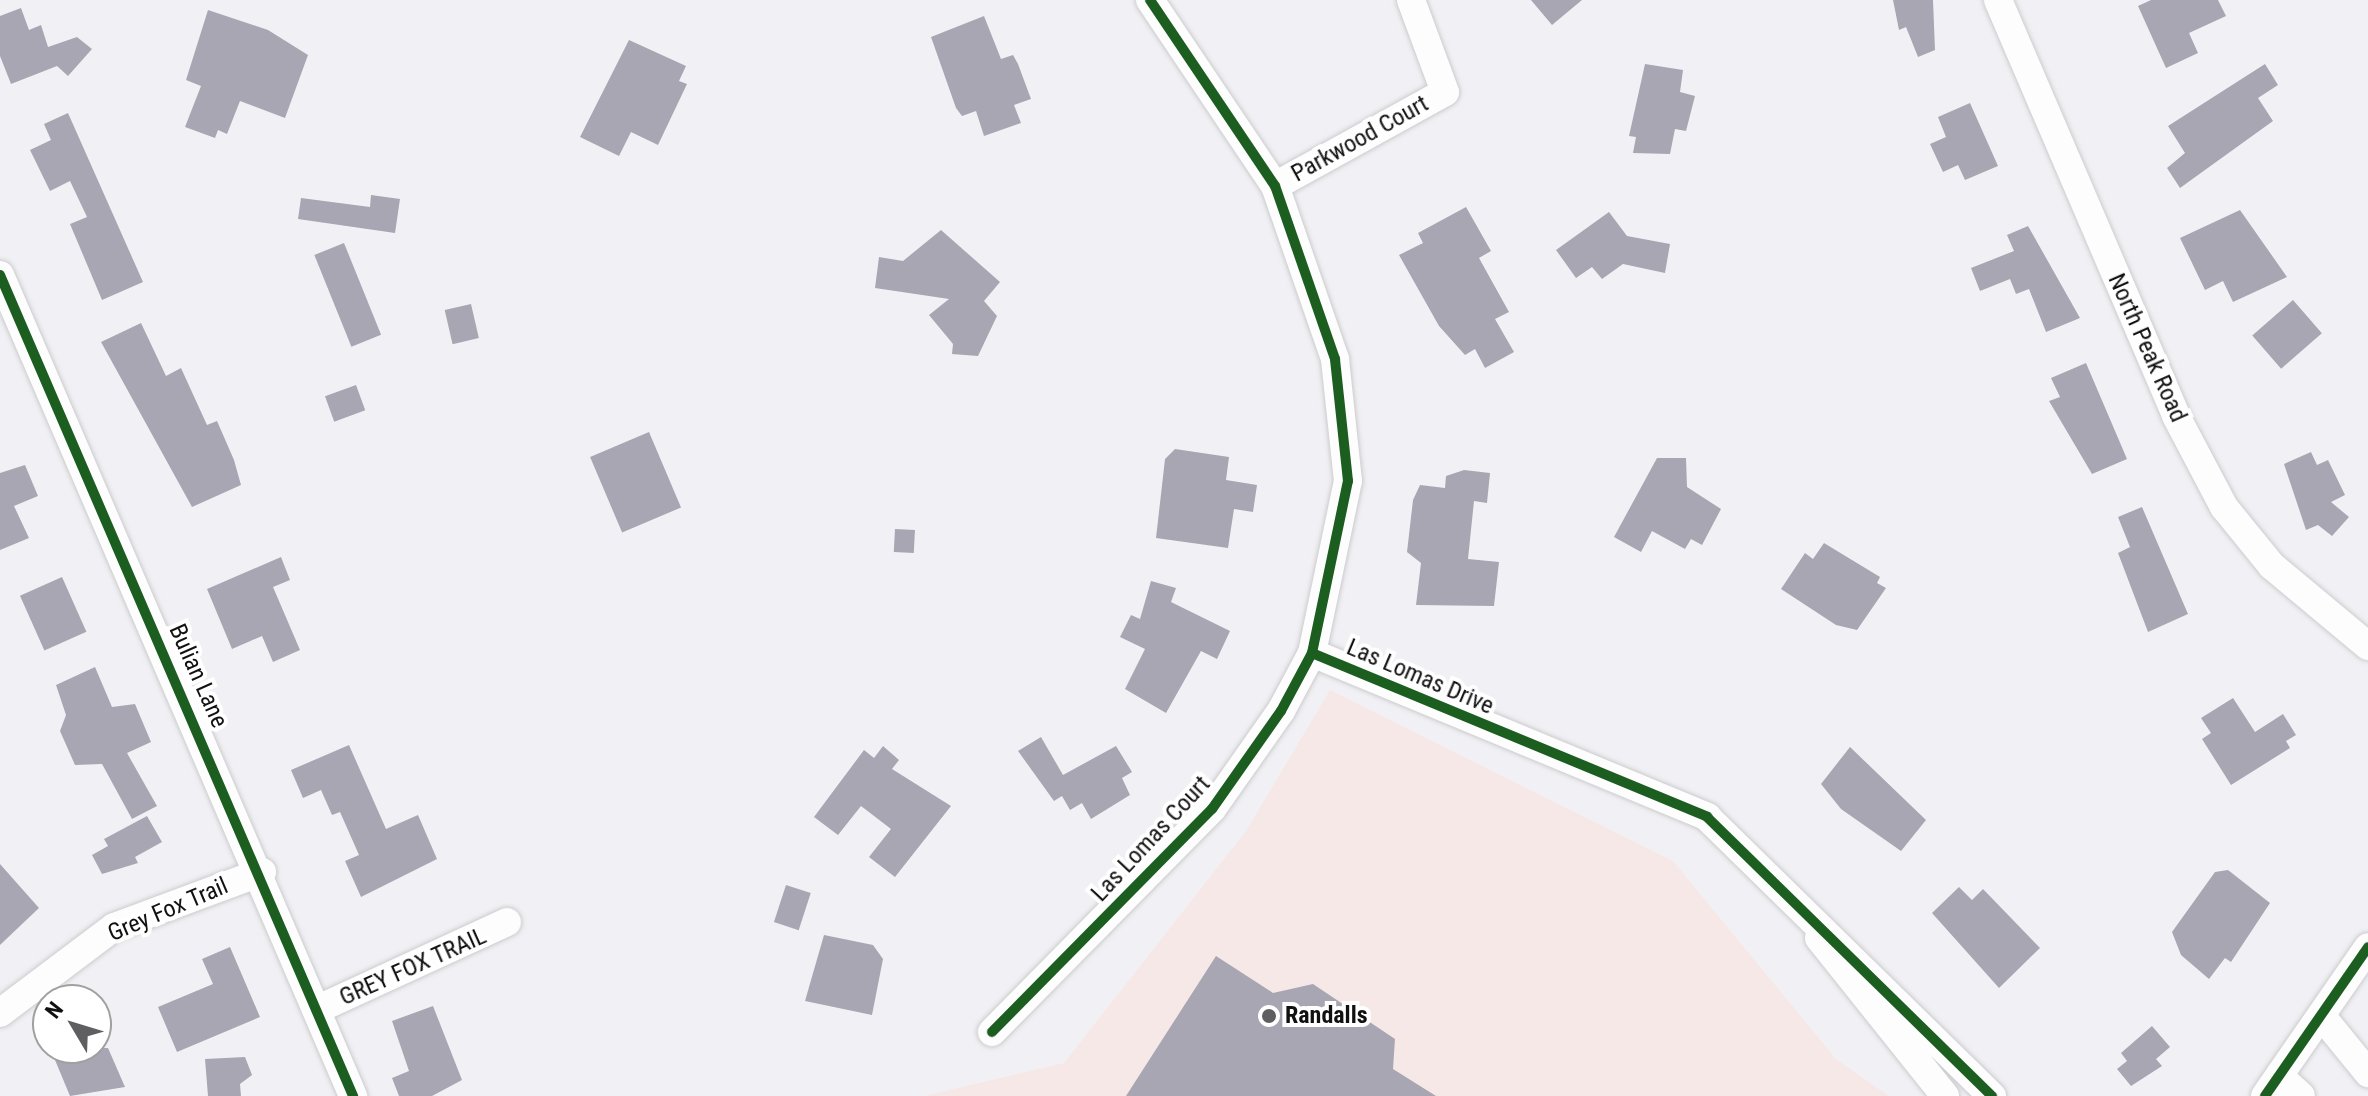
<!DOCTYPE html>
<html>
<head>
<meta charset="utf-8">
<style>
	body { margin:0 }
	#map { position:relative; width:2368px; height:1096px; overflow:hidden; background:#f1f1f5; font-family:"Roboto Condensed",sans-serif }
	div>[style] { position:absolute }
	.commercial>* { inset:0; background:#f6e8e6 }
	.building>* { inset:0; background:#a7a6b2; transform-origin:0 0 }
	.roads { filter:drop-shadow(0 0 2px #cccccf) drop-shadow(0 0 2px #cccccf) }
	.minor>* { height:28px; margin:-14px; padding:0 14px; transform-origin:14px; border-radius:14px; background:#fdfdfe }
	.cycleway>* { height:10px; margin:-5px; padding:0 5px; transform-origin:5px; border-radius:5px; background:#1b5e20 }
	.dots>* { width:22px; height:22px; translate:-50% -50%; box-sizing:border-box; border:4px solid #fff; border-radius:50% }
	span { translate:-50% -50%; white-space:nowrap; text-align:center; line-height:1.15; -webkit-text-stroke:8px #fff; paint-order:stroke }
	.street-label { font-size:24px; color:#111112 }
	.poi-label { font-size:24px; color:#111112; font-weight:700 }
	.left { translate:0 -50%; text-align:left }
	.north { position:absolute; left:32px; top:984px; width:80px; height:80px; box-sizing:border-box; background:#fff; border:2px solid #a0a0a0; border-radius:50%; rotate:308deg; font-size:22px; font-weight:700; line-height:32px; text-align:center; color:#111112 }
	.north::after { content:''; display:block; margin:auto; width:28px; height:36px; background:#5f5f61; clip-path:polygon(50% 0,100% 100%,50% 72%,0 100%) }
</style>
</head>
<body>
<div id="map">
	<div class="commercial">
		<div style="clip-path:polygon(1330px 690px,1673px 861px,1836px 1059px,1889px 1096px,924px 1096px,1064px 1063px,1246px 831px)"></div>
	</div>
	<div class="building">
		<div style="clip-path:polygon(1531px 0,1582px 0,1552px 25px)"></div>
		<div style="clip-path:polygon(1893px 0,1933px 0,1935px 50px,1918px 57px,1906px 27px,1899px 30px)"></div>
		<div style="clip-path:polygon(2151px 0,2218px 0,2226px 16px,2189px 33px,2198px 53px,2166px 68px,2138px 6px)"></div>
		<div style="clip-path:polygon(21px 8px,29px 30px,41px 25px,48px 47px,77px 37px,92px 49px,68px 76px,57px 66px,11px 84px,0 56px,0 16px)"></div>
		<div style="clip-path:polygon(208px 10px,268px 30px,308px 55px,285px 118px,240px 101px,227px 134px,218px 130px,215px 138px,185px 127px,201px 86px,186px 80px)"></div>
		<div style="clip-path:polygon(984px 16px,1001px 59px,1013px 55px,1018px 64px,1031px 99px,1014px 105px,1021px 123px,984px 136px,976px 111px,962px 116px,956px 108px,931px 37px)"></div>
		<div style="clip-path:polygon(629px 40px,686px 66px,679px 81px,687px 84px,658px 145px,631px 132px,619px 156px,580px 137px)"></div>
		<div style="clip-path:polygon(1645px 64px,1683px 70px,1680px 92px,1695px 96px,1686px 131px,1675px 129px,1670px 154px,1633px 153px,1636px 137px,1629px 136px)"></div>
		<div style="clip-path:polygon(2265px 64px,2278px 85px,2258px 98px,2273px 121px,2180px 188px,2167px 168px,2185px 153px,2168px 126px)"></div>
		<div style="clip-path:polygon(1970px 103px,1998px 166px,1965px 180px,1958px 165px,1943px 172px,1930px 144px,1946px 137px,1938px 117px)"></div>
		<div style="clip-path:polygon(68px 113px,143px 282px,102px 300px,70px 224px,87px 217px,70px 181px,50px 191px,30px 150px,51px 140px,44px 124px)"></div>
		<div style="clip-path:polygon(371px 195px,400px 199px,395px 233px,298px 219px,301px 198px,370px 207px)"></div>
		<div style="clip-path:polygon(1466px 207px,1491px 251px,1479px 258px,1509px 312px,1495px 319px,1514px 352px,1485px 368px,1475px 349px,1465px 355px,1439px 326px,1399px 255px,1423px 243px,1418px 233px)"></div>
		<div style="clip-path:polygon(2240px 210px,2287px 277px,2233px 302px,2223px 281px,2205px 290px,2180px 238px)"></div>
		<div style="clip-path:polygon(1609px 212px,1627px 236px,1670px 244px,1665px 273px,1623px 264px,1602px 279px,1592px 267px,1576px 278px,1556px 250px)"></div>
		<div style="clip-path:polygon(2028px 226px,2080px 318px,2046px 332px,2029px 289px,2016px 294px,2010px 279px,1980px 291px,1971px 268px,2014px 251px,2007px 235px)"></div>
		<div style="clip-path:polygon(941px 230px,1000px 282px,984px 301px,997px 316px,978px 356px,952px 354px,953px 344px,929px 315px,949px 299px,875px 288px,879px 257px,903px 261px)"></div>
		<div style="left:344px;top:243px;width:99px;height:32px;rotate:68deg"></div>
		<div style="left:2293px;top:300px;width:44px;height:54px;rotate:49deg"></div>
		<div style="left:471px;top:304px;width:35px;height:27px;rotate:77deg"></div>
		<div style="clip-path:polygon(141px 323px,166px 376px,181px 368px,207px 425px,217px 421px,234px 460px,241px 485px,192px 507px,101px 342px)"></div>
		<div style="clip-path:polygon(2086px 363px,2127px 459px,2092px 474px,2049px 401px,2060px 397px,2051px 378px)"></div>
		<div style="left:356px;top:385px;width:27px;height:33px;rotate:70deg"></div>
		<div style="left:649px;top:432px;width:82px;height:64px;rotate:67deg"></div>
		<div style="clip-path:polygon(1175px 449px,1229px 457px,1226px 480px,1257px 485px,1253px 512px,1234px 509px,1228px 548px,1156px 538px,1165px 459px)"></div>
		<div style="clip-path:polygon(2311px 452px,2317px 465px,2328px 460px,2345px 495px,2331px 502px,2349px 517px,2332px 536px,2318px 525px,2306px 530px,2284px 464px)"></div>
		<div style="clip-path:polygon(1657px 458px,1686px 458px,1687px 487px,1721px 509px,1702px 545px,1691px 539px,1685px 549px,1652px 531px,1641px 552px,1614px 537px)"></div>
		<div style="clip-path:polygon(25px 465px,38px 496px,14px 506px,29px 538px,0 550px,0 473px)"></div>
		<div style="clip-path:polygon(1464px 470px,1490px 473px,1487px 503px,1474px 501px,1468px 559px,1499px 562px,1494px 606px,1416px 605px,1421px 563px,1407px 552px,1413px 500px,1420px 485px,1445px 488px,1446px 476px)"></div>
		<div style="clip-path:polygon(2142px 507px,2188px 614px,2148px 632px,2118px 553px,2130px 547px,2118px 517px)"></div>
		<div style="left:895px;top:529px;width:20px;height:23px;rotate:3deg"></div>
		<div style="clip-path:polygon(1824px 543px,1880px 577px,1877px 583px,1886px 588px,1857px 630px,1836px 625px,1781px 589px,1805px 553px,1813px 559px)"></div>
		<div style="clip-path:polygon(281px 557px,290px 580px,273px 587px,300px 650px,273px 662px,262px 636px,232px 649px,207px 589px)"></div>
		<div style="left:62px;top:577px;width:60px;height:46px;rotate:66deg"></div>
		<div style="clip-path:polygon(1151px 581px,1176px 588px,1171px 602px,1230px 631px,1217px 659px,1201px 651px,1166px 713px,1125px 689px,1145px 649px,1120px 637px,1131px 615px,1140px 619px)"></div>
		<div style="clip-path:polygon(95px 667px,112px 707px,135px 704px,151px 742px,127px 753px,157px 806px,132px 819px,102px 764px,75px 765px,60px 731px,66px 715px,56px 685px)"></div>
		<div style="clip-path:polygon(2233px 698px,2255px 732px,2283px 714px,2296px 735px,2286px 741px,2290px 748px,2231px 785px,2202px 739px,2211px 733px,2201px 718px)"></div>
		<div style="clip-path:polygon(1041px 737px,1063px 775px,1116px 746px,1132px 772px,1122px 778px,1130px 795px,1091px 819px,1082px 803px,1070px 810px,1062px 796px,1054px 801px,1018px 751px)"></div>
		<div style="clip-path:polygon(349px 745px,386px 829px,418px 815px,437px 859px,361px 897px,345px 861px,359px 855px,340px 812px,332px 815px,321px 790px,303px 798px,291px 770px)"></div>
		<div style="clip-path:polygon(883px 746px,899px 760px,892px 769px,951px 806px,895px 877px,869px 857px,891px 829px,861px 806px,838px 835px,814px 817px,864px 750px,874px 758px)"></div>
		<div style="clip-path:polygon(1850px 747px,1926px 820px,1901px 851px,1841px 809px,1821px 784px)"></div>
		<div style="clip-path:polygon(147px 816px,162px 842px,135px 857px,138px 863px,102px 874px,92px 855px,108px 846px,104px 839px)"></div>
		<div style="clip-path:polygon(0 864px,39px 908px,0 945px)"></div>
		<div style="clip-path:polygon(2228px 870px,2270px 903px,2231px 962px,2225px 958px,2209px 979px,2181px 955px,2172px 932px,2215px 872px)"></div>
		<div style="left:786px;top:885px;width:26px;height:39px;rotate:18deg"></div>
		<div style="clip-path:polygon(1959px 887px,1972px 900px,1983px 889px,2040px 948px,1999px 988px,1932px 913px)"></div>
		<div style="clip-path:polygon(824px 935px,873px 945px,883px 959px,872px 1015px,805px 1001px)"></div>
		<div style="clip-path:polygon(230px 947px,260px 1017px,177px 1052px,158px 1007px,213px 984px,202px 959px)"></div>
		<div style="clip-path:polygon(1216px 956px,1273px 993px,1313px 984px,1395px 1039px,1393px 1069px,1436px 1096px,1126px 1096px)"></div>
		<div style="clip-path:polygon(433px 1006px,462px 1080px,432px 1096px,399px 1096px,392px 1078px,409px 1071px,392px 1021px)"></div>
		<div style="clip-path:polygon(2152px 1026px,2170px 1047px,2156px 1059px,2162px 1066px,2131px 1086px,2117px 1069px,2127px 1061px,2121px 1053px)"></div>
		<div style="clip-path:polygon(50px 1048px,108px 1048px,125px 1087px,70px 1096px)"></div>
		<div style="clip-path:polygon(245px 1057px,252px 1075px,240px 1084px,241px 1096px,208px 1096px,205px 1059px)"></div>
	</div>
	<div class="roads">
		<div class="minor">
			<div style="left:1998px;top:0;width:452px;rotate:66.8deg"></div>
			<div style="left:2176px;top:416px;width:103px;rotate:62.2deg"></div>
			<div style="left:2224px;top:507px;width:76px;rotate:50.9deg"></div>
			<div style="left:2272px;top:566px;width:125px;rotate:39.8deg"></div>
			<div style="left:1275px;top:186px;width:194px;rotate:-28.9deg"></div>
			<div style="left:1445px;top:92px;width:98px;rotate:-110.3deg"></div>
			<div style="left:0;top:275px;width:894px;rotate:66.73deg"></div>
			<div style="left:1312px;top:653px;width:428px;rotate:22.5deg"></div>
			<div style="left:1707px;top:817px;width:399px;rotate:44.4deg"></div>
			<div style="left:1819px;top:938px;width:202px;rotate:51.4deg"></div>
			<div style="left:318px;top:1009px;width:208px;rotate:-24.7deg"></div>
			<div style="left:0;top:1013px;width:143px;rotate:-37deg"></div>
			<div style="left:114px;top:927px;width:158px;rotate:-20.4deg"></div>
			<div style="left:2324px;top:1019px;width:70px;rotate:50.8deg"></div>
			<div style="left:992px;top:1032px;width:313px;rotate:-45.4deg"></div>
			<div style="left:1212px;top:809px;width:120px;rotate:-54.9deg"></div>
			<div style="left:1281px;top:711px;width:66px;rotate:-61.9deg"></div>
			<div style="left:1312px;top:653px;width:176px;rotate:-78.2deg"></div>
			<div style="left:1348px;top:481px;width:123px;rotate:-96.1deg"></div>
			<div style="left:1335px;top:359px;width:183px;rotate:-109.1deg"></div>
			<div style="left:1275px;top:186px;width:224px;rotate:-123.9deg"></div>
			<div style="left:2280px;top:1077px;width:28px;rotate:42deg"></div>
			<div style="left:2265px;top:1096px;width:181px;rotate:-55.3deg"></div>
		</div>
	</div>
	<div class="cycleway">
		<div style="left:0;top:275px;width:894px;rotate:66.73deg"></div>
		<div style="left:1312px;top:653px;width:428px;rotate:22.5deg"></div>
		<div style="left:1707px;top:817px;width:399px;rotate:44.4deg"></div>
		<div style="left:992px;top:1032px;width:313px;rotate:-45.4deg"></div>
		<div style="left:1212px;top:809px;width:120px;rotate:-54.9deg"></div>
		<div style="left:1281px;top:711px;width:66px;rotate:-61.9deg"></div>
		<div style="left:1312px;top:653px;width:176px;rotate:-78.2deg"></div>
		<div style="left:1348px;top:481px;width:123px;rotate:-96.1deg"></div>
		<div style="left:1335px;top:359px;width:183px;rotate:-109.1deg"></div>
		<div style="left:1275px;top:186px;width:224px;rotate:-123.9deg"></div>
		<div style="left:2265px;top:1096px;width:181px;rotate:-55.3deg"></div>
	</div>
	<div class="dots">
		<div style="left:1269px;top:1016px;background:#5f5f61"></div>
	</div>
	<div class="street-label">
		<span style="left:1360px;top:139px;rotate:-29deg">Parkwood Court</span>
		<span style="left:2147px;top:348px;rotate:66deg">North Peak Road</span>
		<span style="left:198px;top:676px;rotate:66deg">Bulian Lane</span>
		<span style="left:1420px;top:677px;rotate:23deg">Las Lomas Drive</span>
		<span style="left:1151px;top:839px;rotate:-47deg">Las Lomas Court</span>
		<span style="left:168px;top:910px;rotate:-23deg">Grey Fox Trail</span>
		<span style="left:413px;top:967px;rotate:-24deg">GREY FOX TRAIL</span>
	</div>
	<div class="poi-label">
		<span class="left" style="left:1285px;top:1016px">Randalls</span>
	</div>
	<div class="north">N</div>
</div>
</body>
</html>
